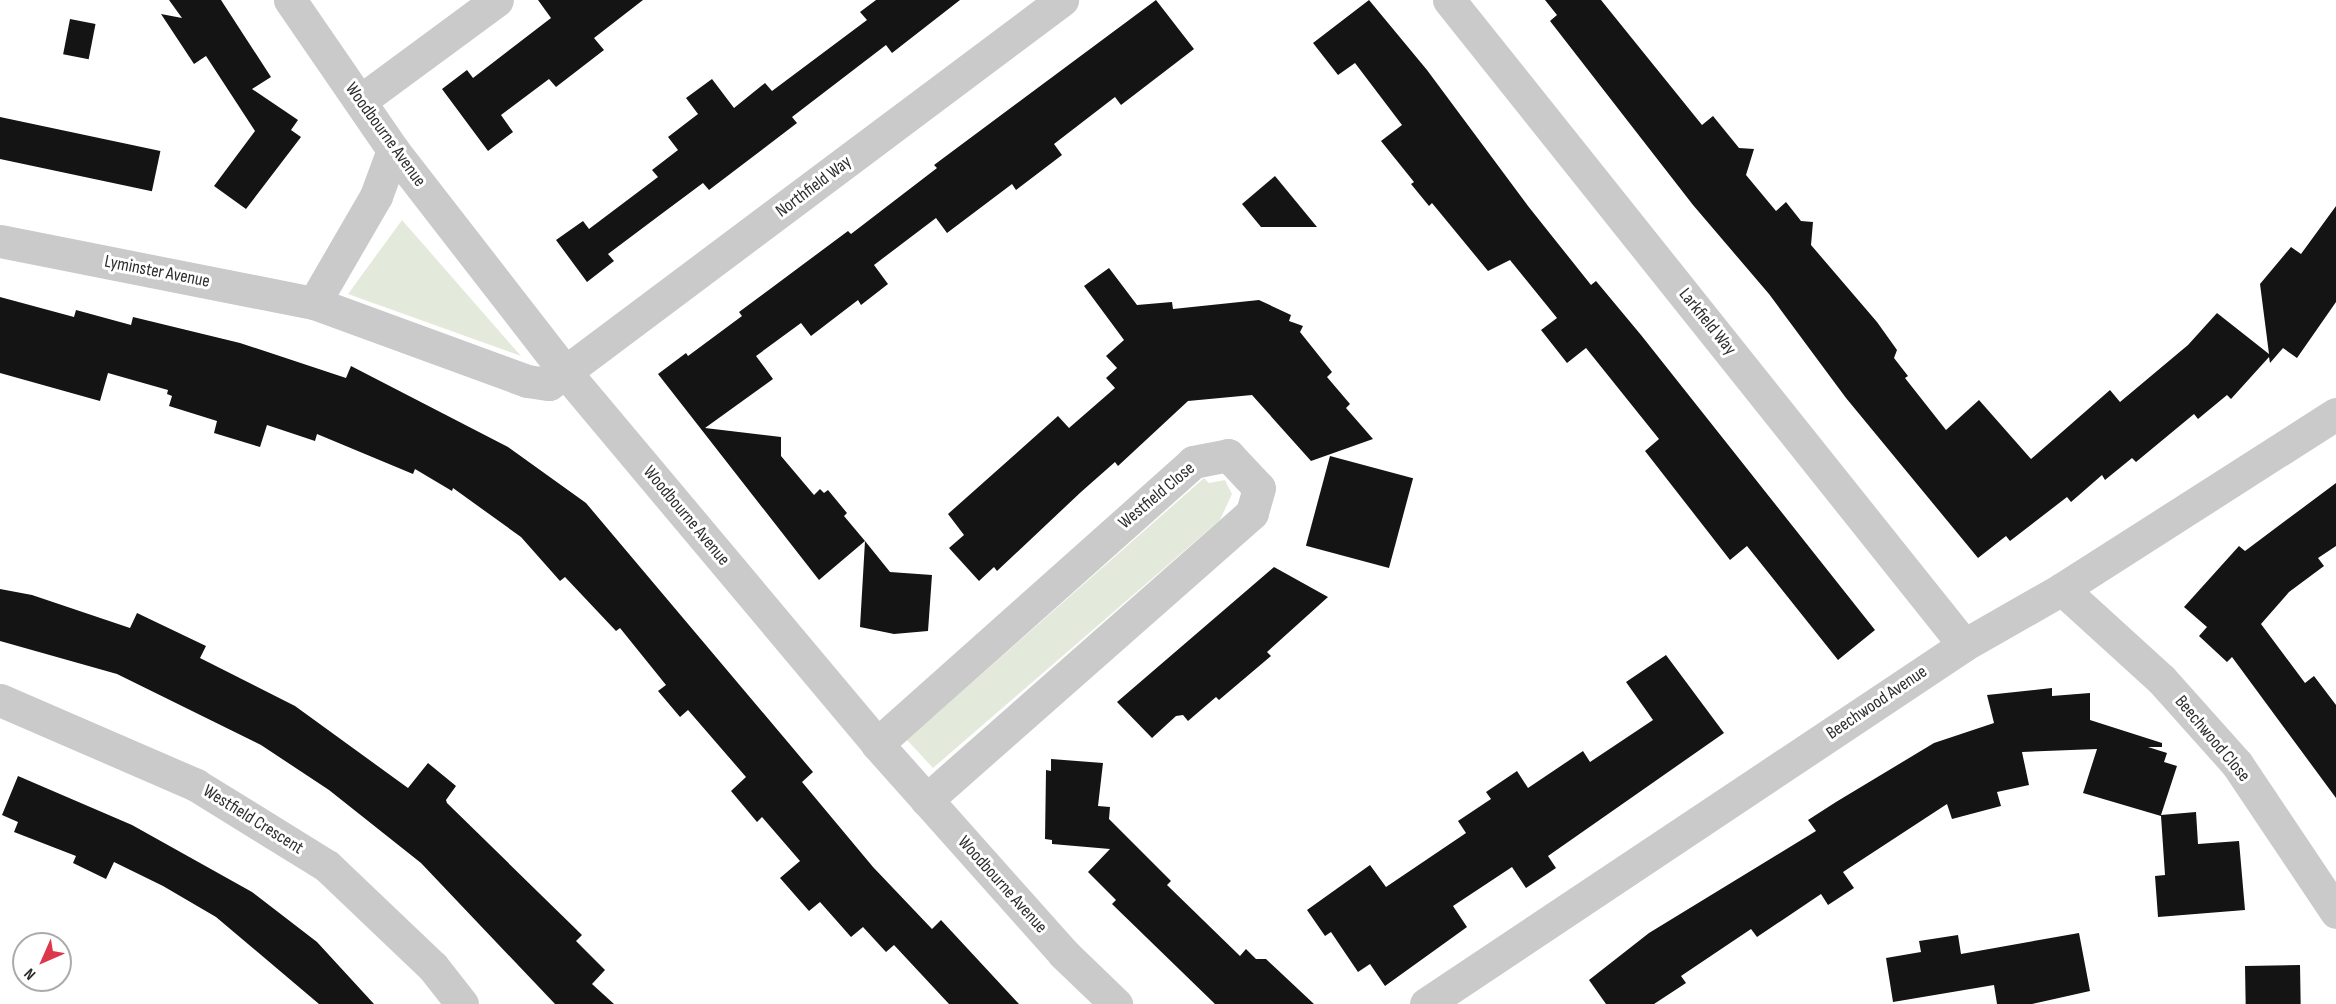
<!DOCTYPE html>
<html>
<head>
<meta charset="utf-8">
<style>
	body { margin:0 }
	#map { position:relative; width:2336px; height:1004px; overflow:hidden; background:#fff; font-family:"Sofia Sans Condensed",sans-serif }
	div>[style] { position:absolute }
	.green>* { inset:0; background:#e4eadb }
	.building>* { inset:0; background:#141414; transform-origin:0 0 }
	.minor>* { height:33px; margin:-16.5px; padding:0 16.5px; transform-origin:16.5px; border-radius:16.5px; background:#cacaca }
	span { translate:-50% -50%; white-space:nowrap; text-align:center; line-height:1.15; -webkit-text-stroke:6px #fff; paint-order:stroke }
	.street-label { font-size:18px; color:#2d2d2d }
	.north { position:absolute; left:12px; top:932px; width:60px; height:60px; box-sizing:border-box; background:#fff; border:2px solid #ababab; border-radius:50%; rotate:225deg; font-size:16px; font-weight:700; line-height:24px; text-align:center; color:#2d2d2d }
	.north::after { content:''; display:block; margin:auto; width:21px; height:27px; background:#dc384c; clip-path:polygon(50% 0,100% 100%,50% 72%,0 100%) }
</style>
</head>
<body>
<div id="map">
	<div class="green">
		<div style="clip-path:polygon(402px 220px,521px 356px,348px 294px)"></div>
		<div style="clip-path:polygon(1204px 478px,1209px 483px,1225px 480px,1232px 494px,1220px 520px,933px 768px,907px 740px)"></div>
	</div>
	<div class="building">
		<div style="clip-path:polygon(169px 0,221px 0,271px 77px,252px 89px,298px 120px,291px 130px,301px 137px,246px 209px,214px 186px,255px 131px,206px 56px,194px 64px,161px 14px,182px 18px)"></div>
		<div style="clip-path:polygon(538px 0,643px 0,594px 38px,604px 50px,556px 87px,549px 79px,501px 115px,513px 132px,488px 151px,442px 89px,467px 70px,473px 78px,551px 18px)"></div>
		<div style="clip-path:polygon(876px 0,960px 0,892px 53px,886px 45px,792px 117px,797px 123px,709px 190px,703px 183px,664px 212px,608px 254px,614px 261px,587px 282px,556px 240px,583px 221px,589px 229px,658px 177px,652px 170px,678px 150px,668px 137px,698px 114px,686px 98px,712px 79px,734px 108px,765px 83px,772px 91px,867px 20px,860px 12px)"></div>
		<div style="clip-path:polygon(1156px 0,1194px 49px,1121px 105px,1115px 97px,1054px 144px,1062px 155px,1016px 190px,1012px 184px,947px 233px,936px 218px,874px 265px,888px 284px,861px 305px,858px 300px,811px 336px,801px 323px,756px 356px,773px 379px,705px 428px,781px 437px,781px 456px,814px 495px,820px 489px,824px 493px,828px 490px,847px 513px,844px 516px,865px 541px,819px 580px,658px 374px,686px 353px,688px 356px,742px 316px,739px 312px,848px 231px,851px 234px,937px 168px,934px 165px)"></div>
		<div style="clip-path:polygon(1369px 0,1427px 70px,1528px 206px,1591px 285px,1596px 281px,1641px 335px,1875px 630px,1838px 660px,1747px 546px,1730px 560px,1645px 451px,1659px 439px,1586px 348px,1567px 363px,1541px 330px,1557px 318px,1510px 260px,1488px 271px,1432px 203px,1429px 206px,1411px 184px,1414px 182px,1381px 141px,1402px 125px,1355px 63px,1338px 75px,1313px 43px)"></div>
		<div style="clip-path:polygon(1545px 0,1601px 0,1702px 125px,1713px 116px,1739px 148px,1754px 149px,1746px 175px,1776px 211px,1786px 202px,1801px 221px,1813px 222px,1811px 245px,1877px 322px,1897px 350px,1894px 358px,1908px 376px,1905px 378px,1946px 430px,1979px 400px,2031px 459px,2110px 390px,2120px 402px,2188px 345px,2217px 313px,2269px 354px,2260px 284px,2291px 247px,2301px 254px,2336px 206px,2336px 302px,2297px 358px,2283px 348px,2270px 363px,2269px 357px,2231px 399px,2227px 395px,2198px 419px,2194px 414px,2136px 462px,2132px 458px,2105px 480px,2102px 475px,2071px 502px,2067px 497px,2010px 541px,2006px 536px,1978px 558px,1846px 398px,1769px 294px,1693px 205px,1550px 21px,1557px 15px)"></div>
		<div style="left:70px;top:19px;width:26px;height:36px;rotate:11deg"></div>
		<div style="left:0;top:117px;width:164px;height:41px;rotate:12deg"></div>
		<div style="clip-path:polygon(1275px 176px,1317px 227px,1261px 227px,1242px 204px)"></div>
		<div style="clip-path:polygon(1109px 268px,1137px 305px,1172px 302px,1173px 309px,1259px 300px,1291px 315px,1289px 321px,1303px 326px,1300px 332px,1332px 372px,1327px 377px,1350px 404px,1346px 408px,1373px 439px,1311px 461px,1252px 395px,1188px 401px,1118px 466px,1115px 462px,1081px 492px,997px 571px,994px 567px,979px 581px,949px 548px,964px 535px,948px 514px,1058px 416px,1069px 428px,1115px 388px,1106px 378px,1117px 368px,1106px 356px,1124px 340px,1084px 286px)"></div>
		<div style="clip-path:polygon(0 297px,74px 317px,76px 310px,131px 325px,133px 317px,240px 343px,346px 378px,351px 366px,508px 447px,586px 503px,813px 772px,802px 782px,873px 867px,932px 929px,941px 920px,1019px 1004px,949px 1004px,894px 945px,886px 952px,863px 927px,851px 937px,820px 902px,809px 911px,780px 878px,800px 861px,762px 817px,757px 822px,731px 791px,746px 777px,688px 710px,680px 717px,658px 691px,666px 685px,620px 628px,616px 631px,565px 577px,560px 581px,521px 537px,453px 488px,452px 491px,415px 469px,413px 474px,317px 434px,315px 441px,267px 425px,260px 447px,214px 433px,217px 421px,169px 406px,172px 396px,167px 394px,168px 390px,108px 373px,100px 401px,0 373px)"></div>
		<div style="left:1330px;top:456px;width:86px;height:93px;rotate:15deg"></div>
		<div style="clip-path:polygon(2336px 483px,2336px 546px,2318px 558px,2324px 566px,2289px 592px,2261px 624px,2305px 683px,2314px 676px,2336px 705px,2336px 798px,2232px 657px,2227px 662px,2199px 636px,2207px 627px,2184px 607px,2239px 546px,2245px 551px)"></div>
		<div style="clip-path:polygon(865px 541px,890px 572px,932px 575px,928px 631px,894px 634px,860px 627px)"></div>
		<div style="clip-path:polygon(1274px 567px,1328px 597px,1267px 652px,1271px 656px,1219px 700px,1216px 697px,1188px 721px,1183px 715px,1176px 716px,1152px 738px,1117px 702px)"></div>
		<div style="clip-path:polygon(0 589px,32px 595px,130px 628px,137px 613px,206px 646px,200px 658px,295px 706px,408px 788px,428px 763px,456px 786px,446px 800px,447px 803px,582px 935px,576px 941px,605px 970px,592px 984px,614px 1004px,555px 1004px,421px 863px,329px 790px,261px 745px,117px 674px,0 641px)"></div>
		<div style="clip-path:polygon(1666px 655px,1724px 733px,1548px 856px,1556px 868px,1526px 888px,1512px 867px,1453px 906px,1467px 927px,1385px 986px,1370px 964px,1358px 972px,1331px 932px,1325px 936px,1307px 910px,1370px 865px,1386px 887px,1466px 833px,1458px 821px,1491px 799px,1486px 792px,1517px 771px,1528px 788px,1583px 751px,1590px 762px,1653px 720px,1626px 682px)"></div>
		<div style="clip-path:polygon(2052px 688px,2052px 696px,2090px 693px,2090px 720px,2162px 743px,2162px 747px,2148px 747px,2167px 753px,2164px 762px,2177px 766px,2161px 815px,2196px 812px,2198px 844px,2239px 841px,2245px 910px,2158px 917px,2155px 876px,2165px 875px,2161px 816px,2083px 793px,2097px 749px,2022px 752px,2029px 785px,1997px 792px,2001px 806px,1952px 819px,1947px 804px,1843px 872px,1854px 888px,1828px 905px,1821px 894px,1757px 937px,1751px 929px,1681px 976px,1686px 983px,1654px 1004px,1606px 1004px,1589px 980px,1649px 933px,1816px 831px,1808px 820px,1836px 802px,1934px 743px,1994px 723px,1987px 695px)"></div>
		<div style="clip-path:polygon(1051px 759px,1103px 763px,1098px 806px,1110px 807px,1109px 819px,1171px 881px,1167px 885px,1240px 956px,1246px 949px,1256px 959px,1266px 959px,1314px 1004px,1215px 1004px,1112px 904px,1116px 900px,1088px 872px,1110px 849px,1052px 844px,1052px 840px,1045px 839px,1046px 770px,1051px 771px)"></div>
		<div style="clip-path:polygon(18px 776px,132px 825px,252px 892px,317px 942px,374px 1004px,319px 1004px,216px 917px,163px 886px,114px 862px,106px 879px,73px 863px,76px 856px,14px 832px,18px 822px,2px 815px)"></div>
		<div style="clip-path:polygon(2079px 933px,2090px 991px,2032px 1004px,1997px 1004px,1994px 985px,1893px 1002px,1886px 958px,1921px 952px,1919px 941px,1958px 935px,1961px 954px)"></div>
		<div style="left:2300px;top:965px;width:39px;height:55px;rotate:89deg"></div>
	</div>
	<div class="minor">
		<div style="left:290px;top:0;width:182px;rotate:55.5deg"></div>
		<div style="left:393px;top:150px;width:284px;rotate:52.2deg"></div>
		<div style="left:567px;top:374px;width:483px;rotate:50deg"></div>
		<div style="left:877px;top:744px;width:280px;rotate:48.3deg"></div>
		<div style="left:1063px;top:953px;width:74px;rotate:43.9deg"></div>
		<div style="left:1449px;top:0;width:825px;rotate:51.39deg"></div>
		<div style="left:360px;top:101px;width:170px;rotate:-36.4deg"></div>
		<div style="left:0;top:241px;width:320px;rotate:11.2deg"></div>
		<div style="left:314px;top:303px;width:227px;rotate:20.1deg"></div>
		<div style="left:527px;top:381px;width:22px;rotate:8deg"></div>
		<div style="left:549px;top:384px;width:641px;rotate:-36.82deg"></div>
		<div style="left:314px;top:303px;width:124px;rotate:-59.9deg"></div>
		<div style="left:376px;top:196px;width:49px;rotate:-69.7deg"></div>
		<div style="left:2062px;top:589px;width:134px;rotate:42.3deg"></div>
		<div style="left:2161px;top:679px;width:114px;rotate:48.2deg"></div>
		<div style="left:2237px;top:764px;width:178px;rotate:56.2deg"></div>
		<div style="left:0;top:700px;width:214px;rotate:23.4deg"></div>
		<div style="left:196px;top:785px;width:154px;rotate:31.7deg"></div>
		<div style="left:327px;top:866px;width:146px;rotate:43.6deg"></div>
		<div style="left:433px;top:967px;width:47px;rotate:51.9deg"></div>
		<div style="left:877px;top:744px;width:424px;rotate:-41.7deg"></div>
		<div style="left:1193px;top:462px;width:36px;rotate:-11deg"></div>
		<div style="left:1228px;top:455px;width:45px;rotate:46.8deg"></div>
		<div style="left:1259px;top:488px;width:26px;rotate:106deg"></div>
		<div style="left:1252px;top:513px;width:434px;rotate:138.6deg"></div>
		<div style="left:1426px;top:1004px;width:647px;rotate:-33.71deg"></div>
		<div style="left:1964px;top:645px;width:113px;rotate:-29.7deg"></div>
		<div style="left:2062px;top:589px;width:325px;rotate:-32.6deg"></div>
	</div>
	<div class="street-label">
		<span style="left:385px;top:135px;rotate:54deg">Woodbourne Avenue</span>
		<span style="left:814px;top:187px;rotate:-37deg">Northfield Way</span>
		<span style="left:157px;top:272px;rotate:11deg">Lyminster Avenue</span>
		<span style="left:1707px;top:322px;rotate:51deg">Larkfield Way</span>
		<span style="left:1157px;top:496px;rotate:-40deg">Westfield Close</span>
		<span style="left:686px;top:516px;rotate:50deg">Woodbourne Avenue</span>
		<span style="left:1877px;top:703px;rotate:-34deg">Beechwood Avenue</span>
		<span style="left:2212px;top:739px;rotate:50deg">Beechwood Close</span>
		<span style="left:253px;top:820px;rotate:32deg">Westfield Crescent</span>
		<span style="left:1002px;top:885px;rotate:48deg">Woodbourne Avenue</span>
	</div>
	<div class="north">N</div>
</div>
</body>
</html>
